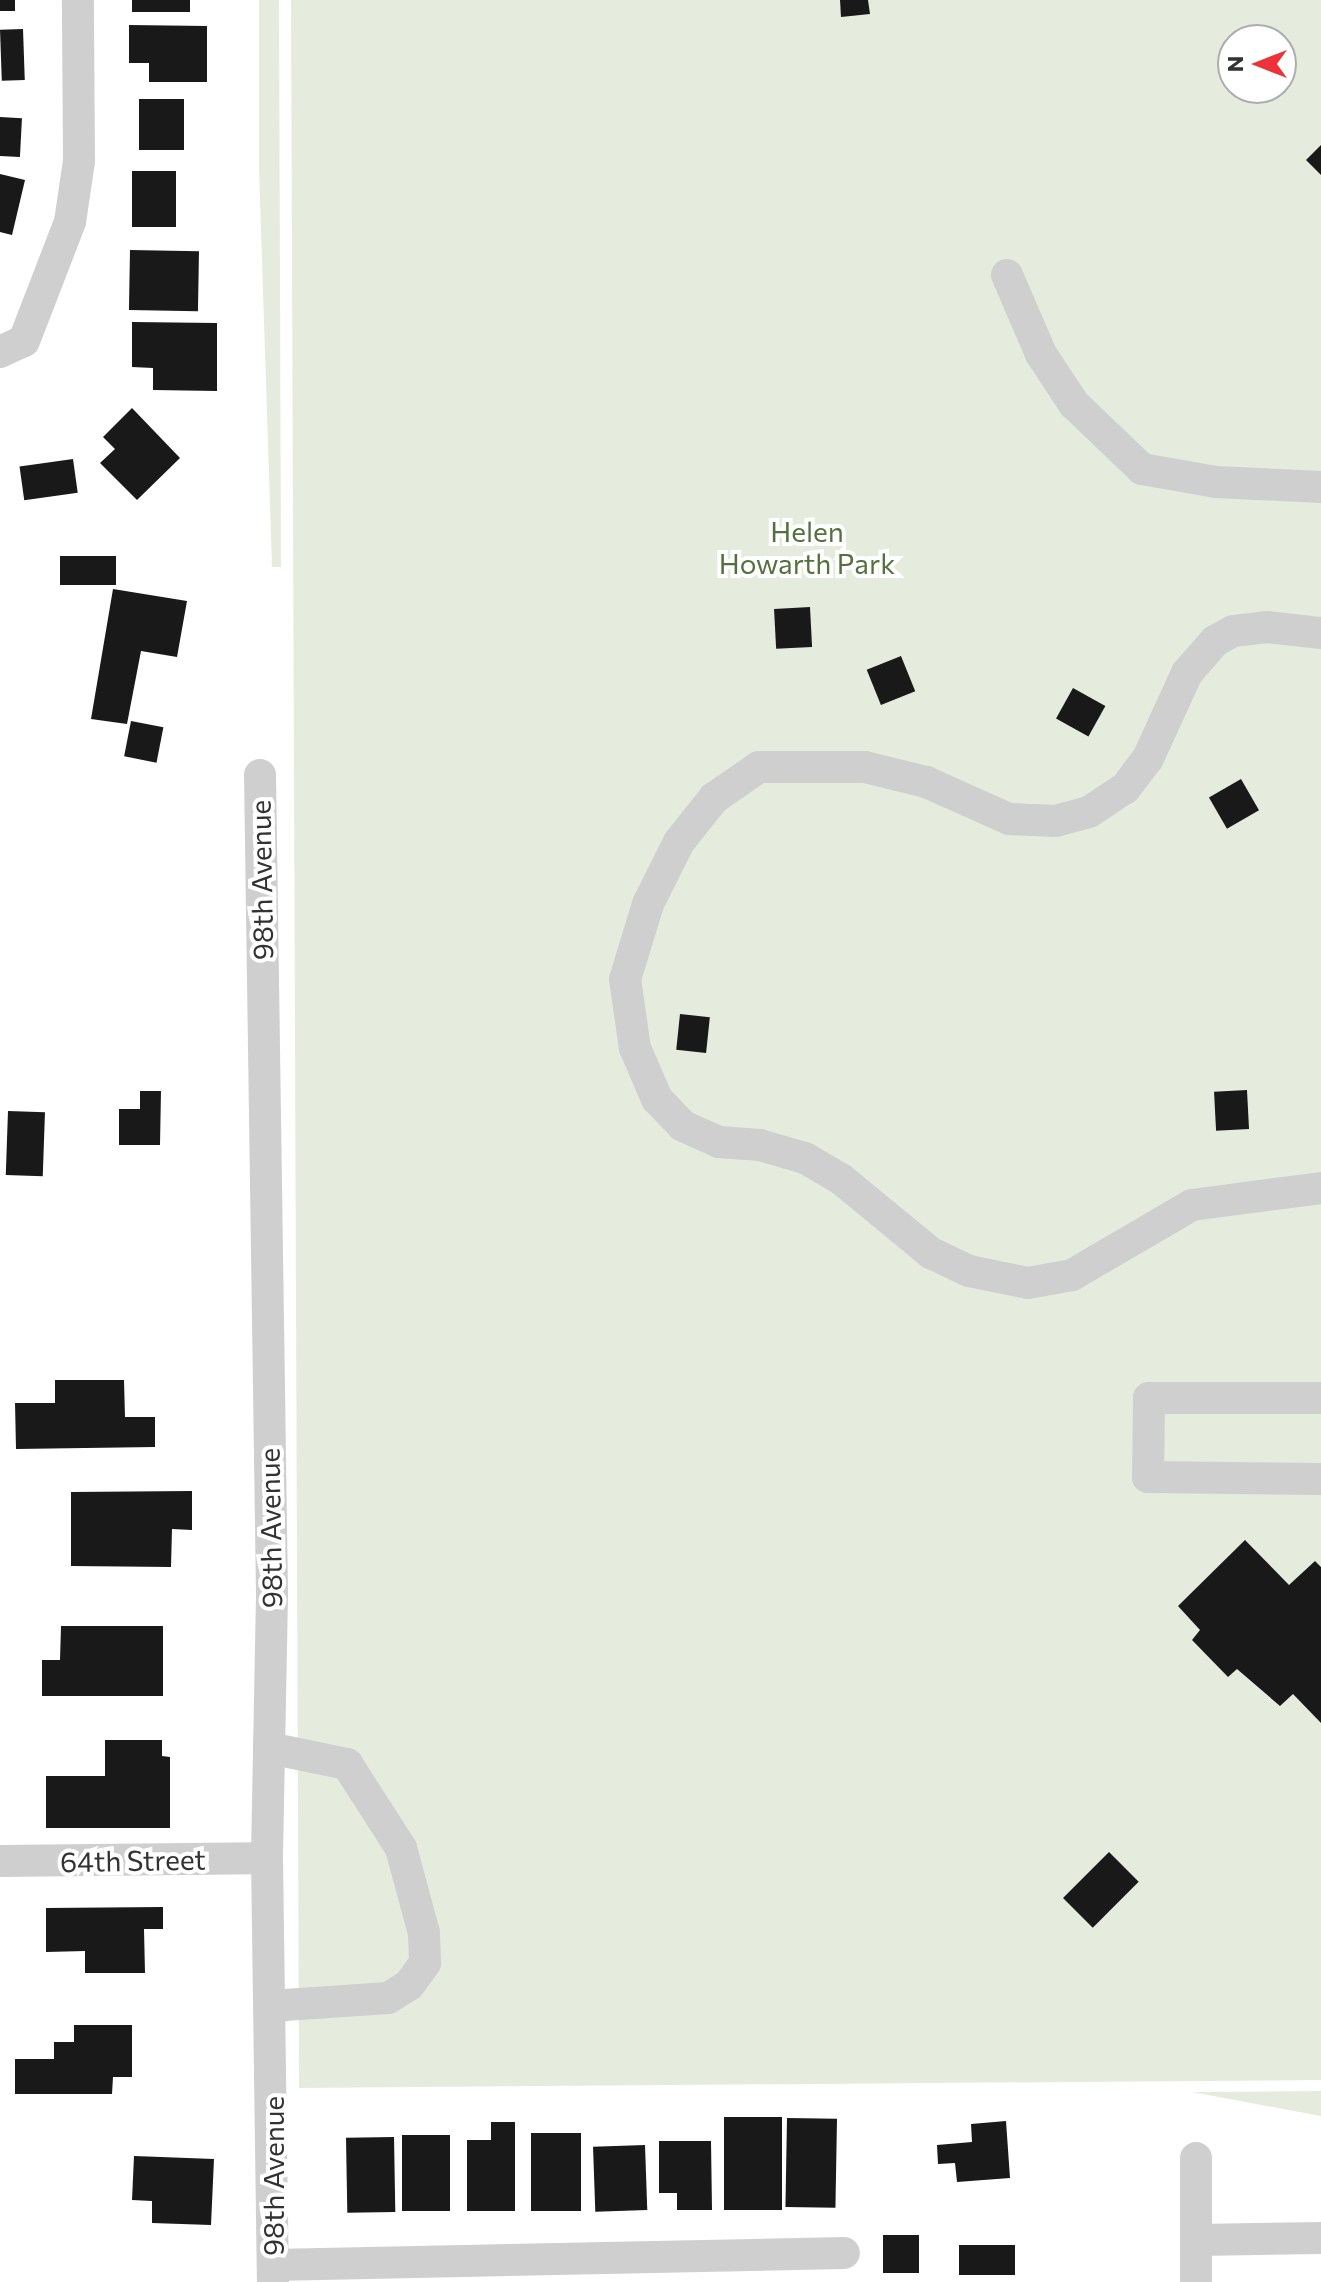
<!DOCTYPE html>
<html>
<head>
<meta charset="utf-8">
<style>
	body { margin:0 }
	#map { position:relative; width:1321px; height:2282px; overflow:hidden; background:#fff; font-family:Commissioner,sans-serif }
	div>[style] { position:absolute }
	.green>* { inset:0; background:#e5ecde }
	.building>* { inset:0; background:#191919; transform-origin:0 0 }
	.minor>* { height:32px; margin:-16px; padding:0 16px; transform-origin:16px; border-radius:16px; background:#cfcfcf }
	span { translate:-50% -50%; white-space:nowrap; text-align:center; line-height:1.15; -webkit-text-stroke:8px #fff; paint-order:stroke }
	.park-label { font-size:28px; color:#53703d }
	.street-label { font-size:28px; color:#323232 }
	.north { position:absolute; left:1217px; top:24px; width:80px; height:80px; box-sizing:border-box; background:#fff; border:2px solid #adadad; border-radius:50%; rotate:270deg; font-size:22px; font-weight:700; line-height:32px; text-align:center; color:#323232 }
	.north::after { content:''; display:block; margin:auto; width:28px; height:36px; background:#eb3339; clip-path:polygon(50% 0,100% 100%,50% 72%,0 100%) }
</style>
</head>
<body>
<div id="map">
	<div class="green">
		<div style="clip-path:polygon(259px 0,279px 0,281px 567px,272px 567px,259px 169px)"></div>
		<div style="clip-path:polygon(evenodd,291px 0,1321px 0,1321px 2080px,299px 2088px,291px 0,1233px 40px,1281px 40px,1281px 88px,1233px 88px,1233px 40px)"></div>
		<div style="clip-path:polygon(1321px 2091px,1321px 2116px,1192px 2092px)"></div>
	</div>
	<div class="building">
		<div style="left:0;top:0;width:15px;height:11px"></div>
		<div style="left:132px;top:0;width:58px;height:12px"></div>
		<div style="clip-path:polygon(840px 0,868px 0,870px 14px,841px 17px)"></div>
		<div style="clip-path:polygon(129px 25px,207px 26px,207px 82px,149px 82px,149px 63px,129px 63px)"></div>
		<div style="left:23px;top:29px;width:51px;height:23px;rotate:88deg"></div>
		<div style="left:139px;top:99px;width:45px;height:51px"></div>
		<div style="left:0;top:117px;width:22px;height:39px;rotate:3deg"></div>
		<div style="clip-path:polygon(1321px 145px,1321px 175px,1306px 160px)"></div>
		<div style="left:176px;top:171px;width:56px;height:44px;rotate:90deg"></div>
		<div style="clip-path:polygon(0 174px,25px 180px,12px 235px,0 232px)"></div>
		<div style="left:130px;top:250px;width:69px;height:60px;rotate:1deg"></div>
		<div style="clip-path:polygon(132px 322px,217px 323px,217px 391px,153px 390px,153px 368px,132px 367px)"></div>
		<div style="clip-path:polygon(132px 408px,180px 458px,137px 500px,100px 463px,115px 449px,103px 437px)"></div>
		<div style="left:73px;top:459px;width:34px;height:54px;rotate:82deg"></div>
		<div style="left:116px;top:556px;width:29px;height:56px;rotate:90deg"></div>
		<div style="clip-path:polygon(113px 589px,187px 601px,177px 657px,141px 651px,127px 724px,91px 719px)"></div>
		<div style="left:810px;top:607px;width:40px;height:36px;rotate:87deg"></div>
		<div style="left:901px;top:656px;width:38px;height:37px;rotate:68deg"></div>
		<div style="left:1073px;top:688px;width:37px;height:35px;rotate:29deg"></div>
		<div style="left:131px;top:721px;width:33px;height:36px;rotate:11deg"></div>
		<div style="left:1241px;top:779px;width:36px;height:37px;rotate:60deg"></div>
		<div style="left:680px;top:1014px;width:30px;height:36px;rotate:6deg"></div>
		<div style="left:1247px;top:1090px;width:39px;height:33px;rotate:87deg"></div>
		<div style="clip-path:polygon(140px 1091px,161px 1091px,160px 1145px,119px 1145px,119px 1109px,140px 1109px)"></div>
		<div style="left:8px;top:1111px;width:37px;height:64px;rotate:2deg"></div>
		<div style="clip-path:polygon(55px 1380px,124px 1380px,125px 1417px,155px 1417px,155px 1447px,16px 1449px,15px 1403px,55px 1403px)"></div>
		<div style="clip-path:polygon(192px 1491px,192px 1530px,172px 1529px,171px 1567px,71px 1566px,71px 1492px)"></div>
		<div style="clip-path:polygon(1245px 1540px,1289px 1585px,1315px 1561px,1321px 1567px,1321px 1723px,1293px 1694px,1280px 1706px,1237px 1669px,1228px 1677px,1192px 1640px,1200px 1630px,1178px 1606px)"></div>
		<div style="clip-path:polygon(61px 1626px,163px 1626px,163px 1696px,42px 1696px,42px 1660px,60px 1660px)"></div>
		<div style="clip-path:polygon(105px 1740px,162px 1740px,162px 1756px,170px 1757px,170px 1828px,46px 1828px,46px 1776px,105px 1776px)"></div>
		<div style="left:1109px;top:1852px;width:42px;height:65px;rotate:45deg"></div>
		<div style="clip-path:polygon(163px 1907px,163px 1929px,144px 1929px,145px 1973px,85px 1973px,85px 1951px,46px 1952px,46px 1908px)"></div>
		<div style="clip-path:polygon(74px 2025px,132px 2025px,132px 2077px,113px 2077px,112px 2094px,15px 2094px,15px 2059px,54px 2059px,54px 2042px,74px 2042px)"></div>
		<div style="left:724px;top:2117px;width:58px;height:93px"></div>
		<div style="left:787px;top:2118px;width:50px;height:89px;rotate:1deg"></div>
		<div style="clip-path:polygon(1006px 2121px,1010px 2178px,957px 2182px,955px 2163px,938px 2164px,937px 2145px,972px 2142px,971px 2124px)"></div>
		<div style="clip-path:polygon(491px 2122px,515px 2122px,515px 2211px,467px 2211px,467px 2140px,491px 2140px)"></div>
		<div style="left:531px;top:2133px;width:50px;height:78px"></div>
		<div style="left:402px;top:2135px;width:48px;height:76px"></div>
		<div style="left:394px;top:2137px;width:75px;height:48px;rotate:89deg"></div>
		<div style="clip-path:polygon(659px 2141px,711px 2141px,712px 2210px,677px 2210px,677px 2193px,659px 2193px)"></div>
		<div style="left:645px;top:2145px;width:65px;height:52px;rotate:88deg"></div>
		<div style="clip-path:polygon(134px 2156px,214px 2159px,211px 2225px,152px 2223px,152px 2201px,132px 2200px)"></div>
		<div style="left:883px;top:2235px;width:36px;height:38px"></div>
		<div style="left:959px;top:2245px;width:56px;height:30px"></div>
	</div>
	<div class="minor">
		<div style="left:1007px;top:275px;width:86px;rotate:66.7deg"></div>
		<div style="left:1041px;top:354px;width:60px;rotate:56.6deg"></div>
		<div style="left:1074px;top:404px;width:94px;rotate:43.7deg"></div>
		<div style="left:1142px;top:469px;width:75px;rotate:10deg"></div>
		<div style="left:1216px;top:482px;width:105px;rotate:2.7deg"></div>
		<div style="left:0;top:352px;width:26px;rotate:-25deg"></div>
		<div style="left:24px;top:341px;width:128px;rotate:-68.9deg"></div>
		<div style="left:70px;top:222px;width:62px;rotate:-81.6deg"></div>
		<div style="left:79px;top:161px;width:161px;rotate:-90.4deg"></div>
		<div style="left:1321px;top:633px;width:54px;rotate:-173.7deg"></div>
		<div style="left:1267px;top:627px;width:34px;rotate:173deg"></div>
		<div style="left:1233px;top:631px;width:21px;rotate:151deg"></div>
		<div style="left:1215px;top:641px;width:43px;rotate:131.2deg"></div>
		<div style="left:1187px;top:673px;width:94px;rotate:114.6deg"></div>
		<div style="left:1148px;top:758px;width:38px;rotate:127deg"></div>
		<div style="left:1125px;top:788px;width:43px;rotate:146.3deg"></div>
		<div style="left:1089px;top:812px;width:35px;rotate:165deg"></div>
		<div style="left:1055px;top:821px;width:46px;rotate:-177.5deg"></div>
		<div style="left:1009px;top:819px;width:91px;rotate:-156deg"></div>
		<div style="left:926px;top:782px;width:63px;rotate:-166.2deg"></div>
		<div style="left:865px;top:767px;width:106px;rotate:180deg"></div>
		<div style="left:759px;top:767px;width:55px;rotate:145.4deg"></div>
		<div style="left:714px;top:798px;width:56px;rotate:128.5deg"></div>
		<div style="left:679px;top:842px;width:69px;rotate:116.6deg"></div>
		<div style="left:648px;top:904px;width:78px;rotate:107deg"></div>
		<div style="left:625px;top:979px;width:70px;rotate:81.8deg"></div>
		<div style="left:635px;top:1048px;width:56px;rotate:66.7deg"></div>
		<div style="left:657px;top:1099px;width:37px;rotate:46deg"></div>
		<div style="left:683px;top:1126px;width:39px;rotate:24deg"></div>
		<div style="left:719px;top:1142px;width:41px;rotate:4.2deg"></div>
		<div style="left:760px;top:1145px;width:47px;rotate:16.1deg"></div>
		<div style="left:805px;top:1158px;width:42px;rotate:30.3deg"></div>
		<div style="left:841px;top:1179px;width:117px;rotate:39.4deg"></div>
		<div style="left:931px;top:1253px;width:42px;rotate:25.3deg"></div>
		<div style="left:969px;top:1271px;width:60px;rotate:11.5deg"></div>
		<div style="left:1028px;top:1283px;width:45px;rotate:-10.3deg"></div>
		<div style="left:1072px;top:1275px;width:139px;rotate:-30.3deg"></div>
		<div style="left:1192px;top:1205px;width:130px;rotate:-7.5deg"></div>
		<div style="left:260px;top:775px;width:820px;rotate:89.16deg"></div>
		<div style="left:272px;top:1595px;width:263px;rotate:91.1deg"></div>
		<div style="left:267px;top:1858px;width:424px;rotate:89.2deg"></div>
		<div style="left:1321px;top:1398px;width:172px;rotate:180deg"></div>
		<div style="left:1149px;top:1398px;width:79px;rotate:90.7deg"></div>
		<div style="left:1148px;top:1477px;width:173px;rotate:0.7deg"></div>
		<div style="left:269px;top:1748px;width:80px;rotate:11.6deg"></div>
		<div style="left:347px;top:1764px;width:100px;rotate:57.3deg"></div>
		<div style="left:401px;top:1848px;width:88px;rotate:74.9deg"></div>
		<div style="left:424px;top:1933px;width:30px;rotate:88deg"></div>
		<div style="left:425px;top:1963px;width:27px;rotate:126deg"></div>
		<div style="left:409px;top:1985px;width:25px;rotate:148deg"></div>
		<div style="left:388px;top:1998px;width:118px;rotate:176.1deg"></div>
		<div style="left:0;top:1861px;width:267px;rotate:-0.6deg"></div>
		<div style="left:1196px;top:2158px;width:124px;rotate:90deg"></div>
		<div style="left:1196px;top:2240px;width:125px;rotate:-0.9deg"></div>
		<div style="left:273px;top:2265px;width:571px;rotate:-1.2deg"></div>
	</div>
	<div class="park-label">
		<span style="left:807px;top:547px">Helen<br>Howarth Park</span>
	</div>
	<div class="street-label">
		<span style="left:261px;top:880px;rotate:-91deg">98th Avenue</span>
		<span style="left:270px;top:1528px;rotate:-91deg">98th Avenue</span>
		<span style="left:133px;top:1860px;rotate:-1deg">64th Street</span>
		<span style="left:273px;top:2176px;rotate:-90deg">98th Avenue</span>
	</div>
	<div class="north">N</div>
</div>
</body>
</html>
